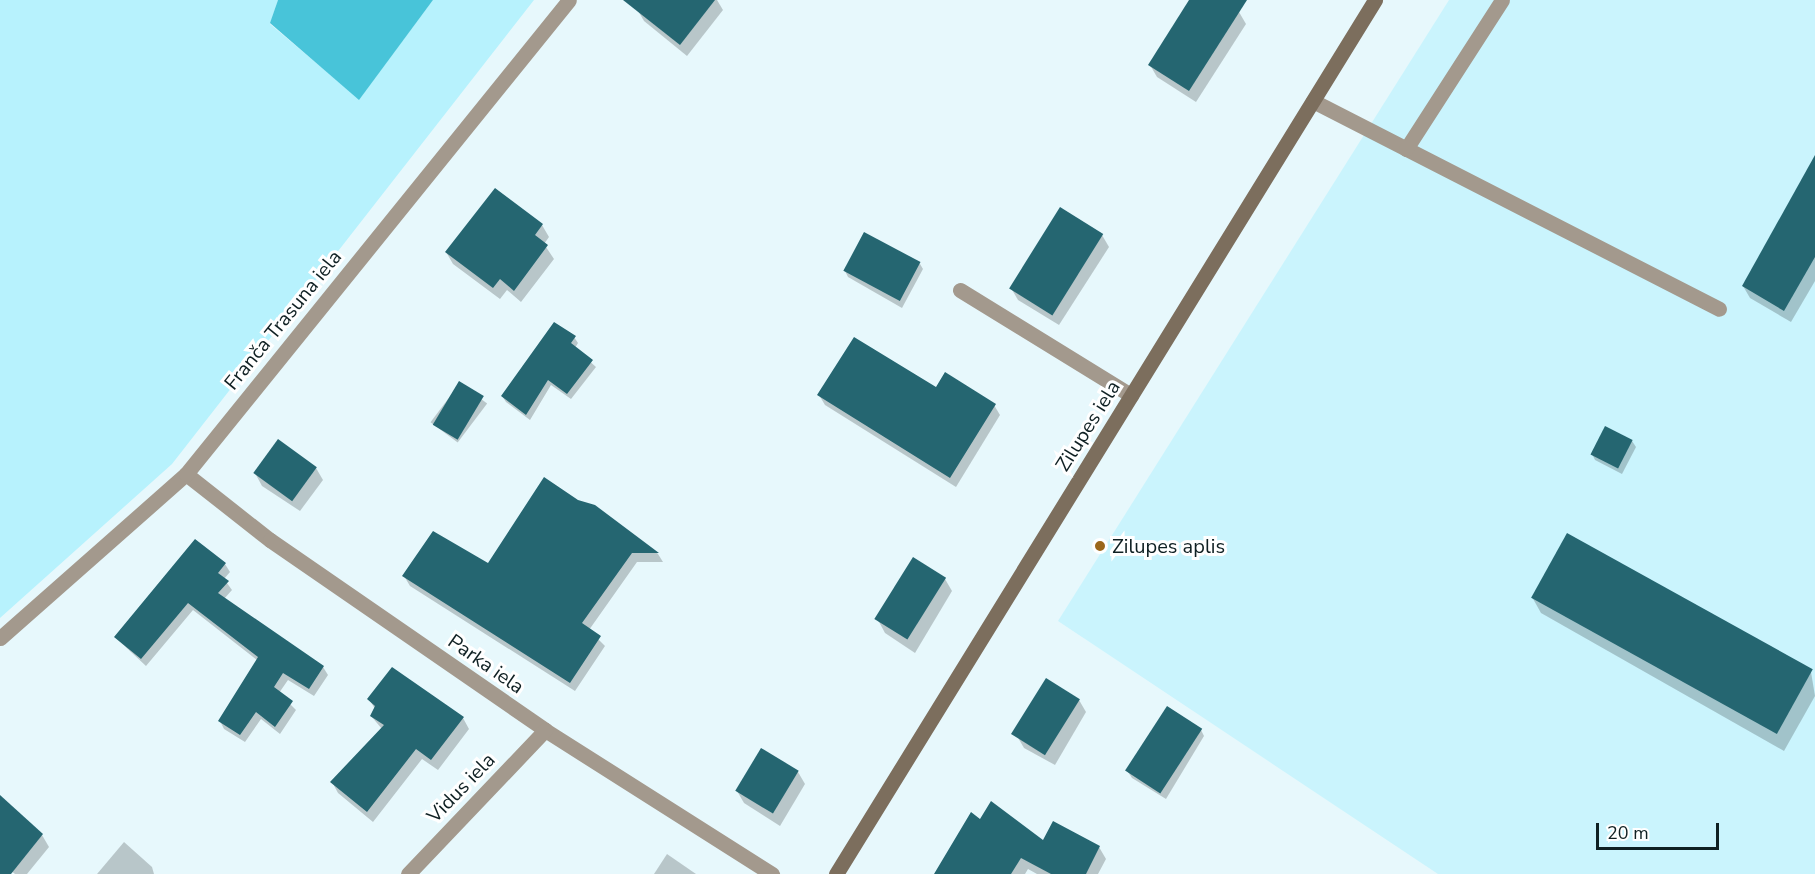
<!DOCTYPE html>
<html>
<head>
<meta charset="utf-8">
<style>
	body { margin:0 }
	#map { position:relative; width:1815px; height:874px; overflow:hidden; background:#e7f8fc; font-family:"Nunito Sans",sans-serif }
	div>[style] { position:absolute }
	.built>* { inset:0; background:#caf4fd }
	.green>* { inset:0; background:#b7f2fd }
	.forest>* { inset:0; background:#48c4d9 }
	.shadow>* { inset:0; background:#0003; transform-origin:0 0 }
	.building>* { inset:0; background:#256671; transform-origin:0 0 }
	.service>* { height:15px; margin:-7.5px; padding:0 7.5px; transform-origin:7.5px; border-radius:7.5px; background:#a3998d }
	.minor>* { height:15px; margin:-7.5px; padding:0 7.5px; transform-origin:7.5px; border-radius:7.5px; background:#a3998d }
	.secondary>* { height:15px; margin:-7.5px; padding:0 7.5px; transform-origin:7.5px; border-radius:7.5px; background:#7c6e5d }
	.dots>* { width:16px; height:16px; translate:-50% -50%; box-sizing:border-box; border:3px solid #fff; border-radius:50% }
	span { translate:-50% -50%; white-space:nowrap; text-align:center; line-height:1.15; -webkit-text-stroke:6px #fff; paint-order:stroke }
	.street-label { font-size:20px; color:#0f2023 }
	.poi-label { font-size:20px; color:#0f2023 }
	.left { translate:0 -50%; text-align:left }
	.scale { position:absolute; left:1596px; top:823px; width:123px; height:27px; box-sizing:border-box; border:3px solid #0f2023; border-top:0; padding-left:8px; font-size:18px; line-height:21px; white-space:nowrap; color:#0f2023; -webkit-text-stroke:4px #fff; paint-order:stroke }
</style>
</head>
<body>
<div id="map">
	<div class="built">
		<div style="clip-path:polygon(1449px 0,1815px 0,1815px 874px,1438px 874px,1058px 621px)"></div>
	</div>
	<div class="green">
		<div style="clip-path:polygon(0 0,278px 0,270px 24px,359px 99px,433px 0,534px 0,172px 464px,0 618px)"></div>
	</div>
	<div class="forest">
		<div style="clip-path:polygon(278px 0,433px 0,359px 100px,270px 23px)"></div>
	</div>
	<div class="shadow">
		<div style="clip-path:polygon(644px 0,717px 0,723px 10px,687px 56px,644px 21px,637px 9px)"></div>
		<div style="clip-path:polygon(1191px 0,1221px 0,1239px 12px,1246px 24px,1196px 102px,1157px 77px,1150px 65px)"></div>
		<div style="clip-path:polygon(1815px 159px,1815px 281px,1791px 322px,1750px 298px,1743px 286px)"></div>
		<div style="clip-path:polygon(542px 225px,549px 237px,544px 244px,554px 259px,521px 302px,507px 290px,500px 299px,453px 264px,446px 252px)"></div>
		<div style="clip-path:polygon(1102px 235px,1109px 247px,1059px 325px,1018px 300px,1011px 288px)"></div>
		<div style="clip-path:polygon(920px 264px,923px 269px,902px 308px,848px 277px,845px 271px)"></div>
		<div style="clip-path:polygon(574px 337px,578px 343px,575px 348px,596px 367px,571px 399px,551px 385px,530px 420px,506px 402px,502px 396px)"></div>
		<div style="left:460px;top:383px;width:34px;height:49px;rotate:37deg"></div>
		<div style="clip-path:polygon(937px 389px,994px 405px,1000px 415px,956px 487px,825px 405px,819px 395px)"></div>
		<div style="clip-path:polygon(1632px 441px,1636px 447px,1622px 474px,1595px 460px,1592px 454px)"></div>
		<div style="clip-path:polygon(316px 468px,323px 480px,300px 511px,262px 486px,255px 473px)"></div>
		<div style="clip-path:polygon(595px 506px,658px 554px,663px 562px,637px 562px,589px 630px,605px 646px,575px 691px,410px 586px,404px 576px,488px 565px)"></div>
		<div style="clip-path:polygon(225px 564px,230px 572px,224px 579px,232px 590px,224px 599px,323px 667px,328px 675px,314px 696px,288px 680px,279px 693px,296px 710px,280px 734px,261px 719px,245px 742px,224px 729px,220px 721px,257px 660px,193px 610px,146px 666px,116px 638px)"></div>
		<div style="clip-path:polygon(945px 579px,952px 591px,915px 653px,885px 633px,878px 620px)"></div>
		<div style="clip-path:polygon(1532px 597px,1811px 672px,1815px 696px,1784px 751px,1541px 613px)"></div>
		<div style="clip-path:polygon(369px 699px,463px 718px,469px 729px,438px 770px,422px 759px,373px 822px,338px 793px,332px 782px,382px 729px,371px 716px,375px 709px)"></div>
		<div style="clip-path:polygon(1079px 700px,1086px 712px,1055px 765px,1024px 748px,1017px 736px)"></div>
		<div style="clip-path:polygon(1201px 730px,1204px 736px,1166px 799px,1132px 778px,1128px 772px)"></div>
		<div style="clip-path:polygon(798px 772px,805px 784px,780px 826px,744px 803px,737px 791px)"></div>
		<div style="clip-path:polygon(0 797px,42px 835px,49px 847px,27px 874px,15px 874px,0 862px)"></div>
		<div style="clip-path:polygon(981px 821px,1044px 842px,1099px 847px,1106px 859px,1098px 874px,1037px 874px,1028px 869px,1025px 874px,935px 874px)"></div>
		<div style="clip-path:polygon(124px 842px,152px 867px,154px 874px,97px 874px)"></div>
		<div style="clip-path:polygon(667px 854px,696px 874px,654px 874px)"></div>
	</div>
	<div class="building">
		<div style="clip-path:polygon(623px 0,715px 0,680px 45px)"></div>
		<div style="clip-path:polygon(1189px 0,1247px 0,1189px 91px,1148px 65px)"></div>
		<div style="clip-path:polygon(1815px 155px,1815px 257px,1784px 311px,1742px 286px)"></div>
		<div style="clip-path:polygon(495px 188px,543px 224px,535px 235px,548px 245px,514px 291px,500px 279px,493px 288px,445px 252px)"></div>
		<div style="left:1060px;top:207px;width:51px;height:96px;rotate:32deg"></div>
		<div style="left:864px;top:232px;width:64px;height:44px;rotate:28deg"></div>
		<div style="clip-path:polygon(554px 322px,576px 336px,571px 343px,593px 360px,567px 394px,548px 380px,526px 415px,501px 396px)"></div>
		<div style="clip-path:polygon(854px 337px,936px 387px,945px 372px,996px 404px,950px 478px,817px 395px)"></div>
		<div style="left:459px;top:381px;width:29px;height:51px;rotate:31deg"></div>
		<div style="left:1605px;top:426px;width:31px;height:32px;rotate:27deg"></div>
		<div style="left:278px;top:439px;width:48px;height:42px;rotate:36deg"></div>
		<div style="clip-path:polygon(544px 477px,578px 500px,595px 505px,659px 553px,632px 553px,582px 623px,601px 636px,570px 683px,402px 576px,433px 531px,488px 563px)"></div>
		<div style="left:1567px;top:533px;width:281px;height:74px;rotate:29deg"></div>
		<div style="clip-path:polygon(195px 539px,226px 563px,218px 573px,229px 581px,218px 593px,324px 666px,309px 689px,283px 673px,274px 687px,293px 701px,275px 727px,256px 712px,240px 735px,218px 721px,258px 657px,188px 603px,141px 659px,114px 637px)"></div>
		<div style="left:913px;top:557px;width:39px;height:73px;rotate:32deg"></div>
		<div style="clip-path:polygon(392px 667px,464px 717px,431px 760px,416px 749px,367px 812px,330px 782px,384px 725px,370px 716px,375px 706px,367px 699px)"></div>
		<div style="left:1046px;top:678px;width:40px;height:66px;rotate:32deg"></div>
		<div style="left:1167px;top:706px;width:42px;height:77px;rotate:33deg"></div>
		<div style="left:761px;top:748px;width:44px;height:50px;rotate:31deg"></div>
		<div style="clip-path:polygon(0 795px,43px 834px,11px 874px,0 874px)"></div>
		<div style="clip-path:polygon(991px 801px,1043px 840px,1053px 821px,1100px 846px,1086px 874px,1051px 874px,1021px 858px,1011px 874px,934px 874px,971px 812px,980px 819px)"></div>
	</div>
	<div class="service">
		<div style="left:1313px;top:101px;width:456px;rotate:27.1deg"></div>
		<div style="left:1406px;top:149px;width:177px;rotate:-57.2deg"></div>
		<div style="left:960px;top:290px;width:201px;rotate:31.6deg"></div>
	</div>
	<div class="minor">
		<div style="left:186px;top:474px;width:107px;rotate:38.2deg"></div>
		<div style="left:270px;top:540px;width:334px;rotate:34.6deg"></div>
		<div style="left:545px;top:730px;width:269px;rotate:32.4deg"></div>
		<div style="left:0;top:638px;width:248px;rotate:-41.4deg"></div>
		<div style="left:186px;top:474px;width:609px;rotate:-51.06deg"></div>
		<div style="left:408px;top:874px;width:199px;rotate:-46.4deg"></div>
	</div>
	<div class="secondary">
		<div style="left:836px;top:874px;width:1027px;rotate:-58.34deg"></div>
	</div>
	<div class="dots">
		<div style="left:1100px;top:546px;background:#9a671b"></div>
	</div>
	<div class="street-label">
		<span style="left:283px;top:320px;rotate:-51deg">Franča Trasuna iela</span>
		<span style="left:1088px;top:426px;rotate:-58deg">Zilupes iela</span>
		<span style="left:486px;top:664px;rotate:35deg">Parka iela</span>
		<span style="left:461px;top:788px;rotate:-46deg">Vidus iela</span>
	</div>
	<div class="poi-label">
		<span class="left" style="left:1112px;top:546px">Zilupes aplis</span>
	</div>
	<div class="scale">20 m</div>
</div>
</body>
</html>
